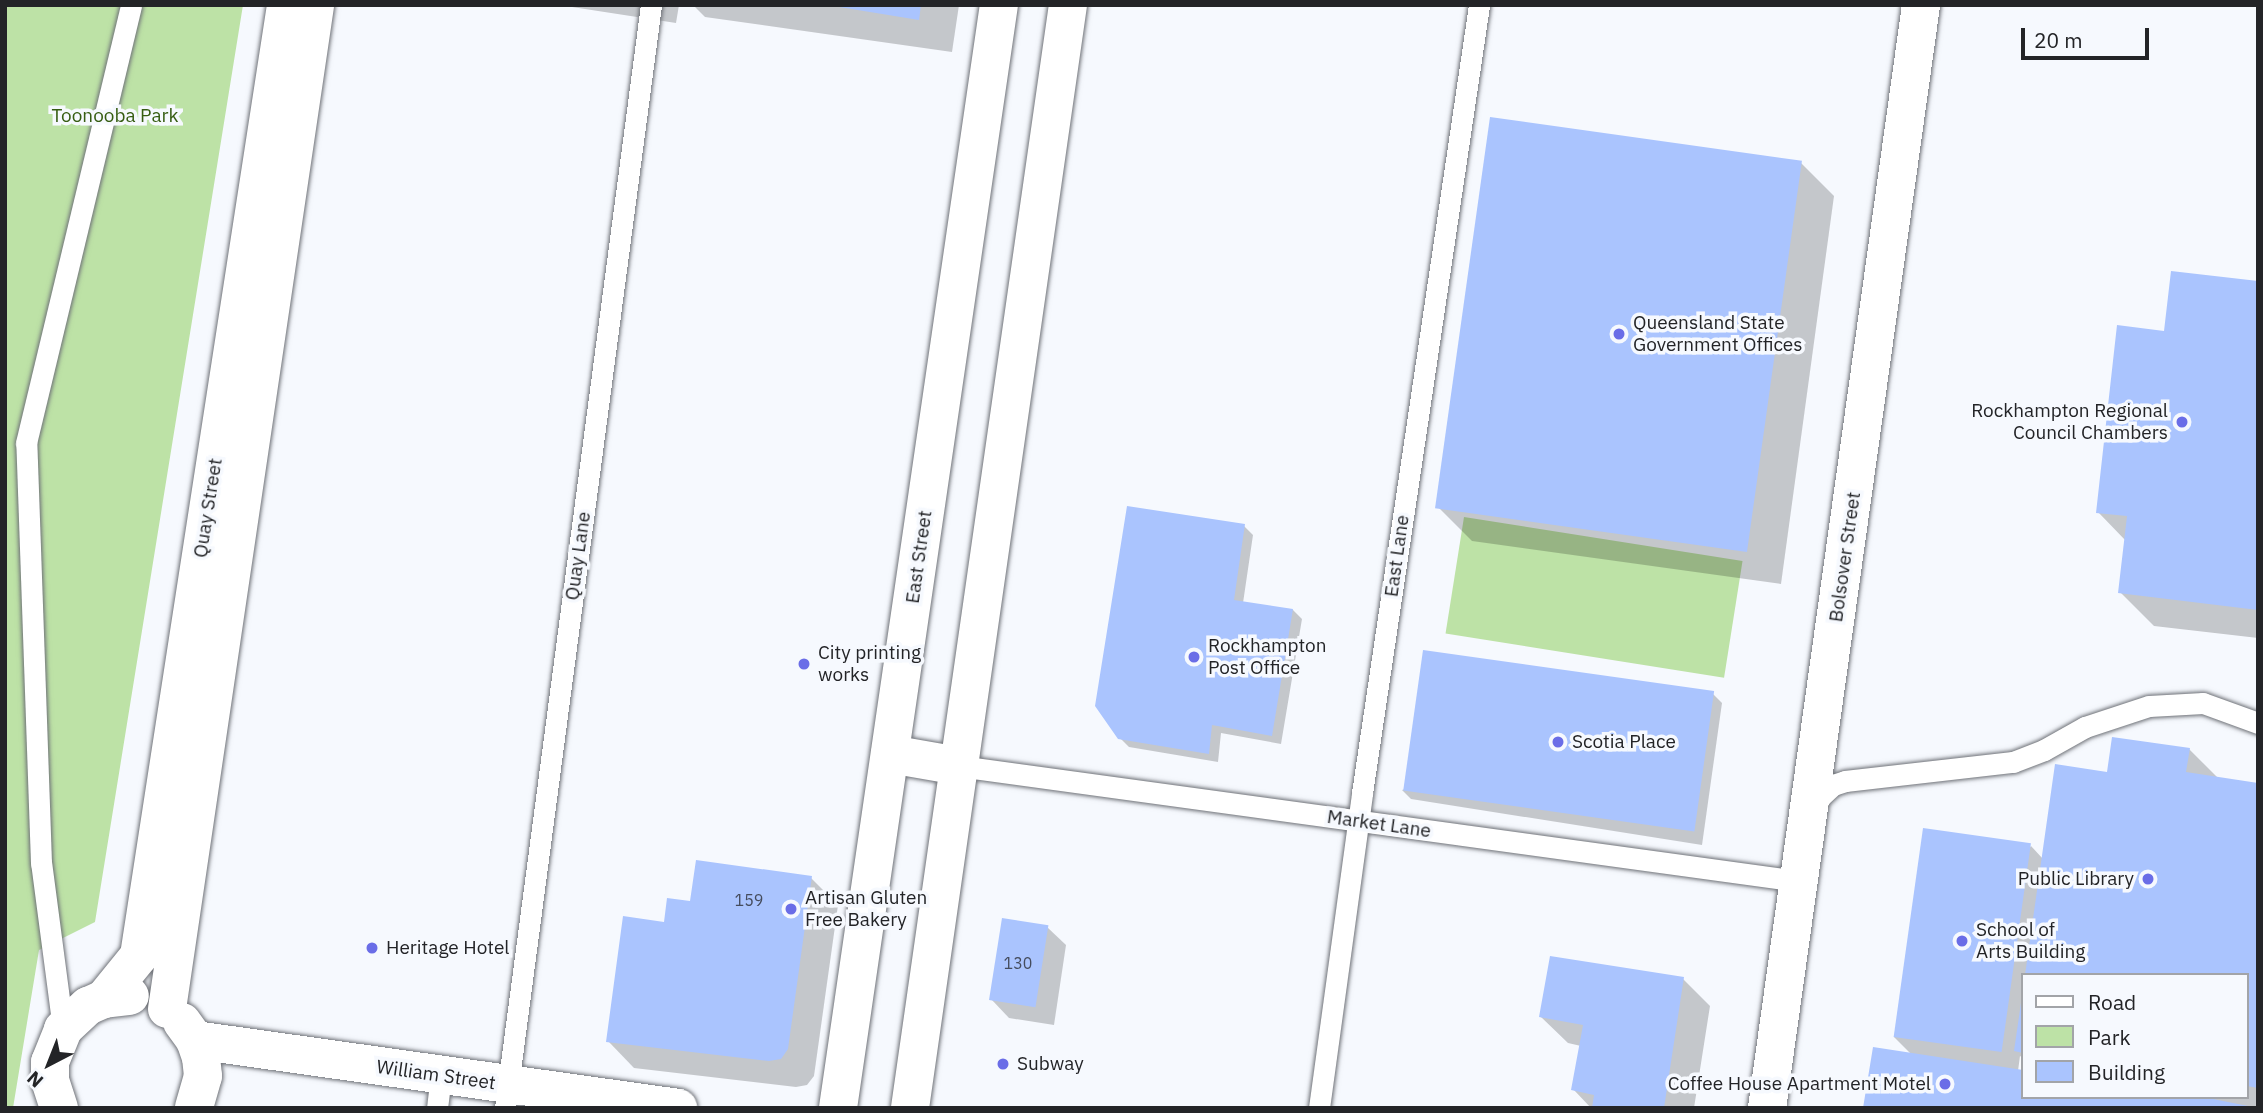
<!DOCTYPE html>
<html>
<head>
<meta charset="utf-8">
<style>
	body { margin:0 }
	#map { position:relative; width:2263px; height:1113px; overflow:hidden; background:#f6f9fe; font-family:"IBM Plex Sans",sans-serif }
	div>[style] { position:absolute }
	.green>* { inset:0; background:#bde2a6; transform-origin:0 0 }
	.shadow>* { inset:0; background:#0003 }
	.building>* { inset:0; background:#aac4fe; transform-origin:0 0 }
	.roads { filter:drop-shadow(0 0 2px #6f7278) drop-shadow(0 0 2px #6f7278) }
	.service>* { height:21px; margin:-10.5px; padding:0 10.5px; transform-origin:10.5px; border-radius:10.5px; background:#fff }
	.minor>* { height:38px; margin:-19px; padding:0 19px; transform-origin:19px; border-radius:19px; background:#fff }
	.secondary>* { height:38px; margin:-19px; padding:0 19px; transform-origin:19px; border-radius:19px; background:#fff }
	.dots>* { width:19px; height:19px; translate:-50% -50%; box-sizing:border-box; border:4px solid #f6f9fe; border-radius:50% }
	span { translate:-50% -50%; white-space:nowrap; text-align:center; line-height:1.15; -webkit-text-stroke:7px #f6f9fe; paint-order:stroke }
	.number-label { font-size:16px; color:#454c5d }
	.number-label span { -webkit-text-stroke-width:0 }
	.park-label { font-size:19px; color:#365d12 }
	.poi-label { font-size:19px; color:#232427 }
	.left { translate:0 -50%; text-align:left }
	.right { translate:-100% -50%; text-align:right }
	.street-label { font-size:19px; color:#232427 }
	.frame { position:absolute; inset:0; border:7px solid #232427; pointer-events:none }
	.legend { position:absolute; left:2021px; top:973px; width:228px; height:126px; box-sizing:border-box; background:#f6f9fe; border:2px solid #a2a4a8; margin:0; padding:9px 12px; list-style:none; font-size:21px; color:#232427 }
	.legend li { display:flex; align-items:center; gap:14px; height:35px }
	.legend b { width:35px; border:2px solid #a2a4a8 }
	.north { position:absolute; left:14px; top:1029px; width:70px; height:70px; -webkit-text-stroke:5px #f6f9fe; paint-order:stroke; rotate:222deg; font-size:19px; font-weight:700; line-height:28px; text-align:center; color:#232427 }
	.north::after { content:''; display:block; margin:auto; width:24px; height:32px; background:#232427; clip-path:polygon(50% 0,100% 100%,50% 72%,0 100%) }
	.scale { position:absolute; left:2021px; top:28px; width:128px; height:32px; box-sizing:border-box; border:4px solid #232427; border-top:0; padding-left:9px; font-size:21px; line-height:24px; white-space:nowrap; color:#232427; -webkit-text-stroke:5px #f6f9fe; paint-order:stroke }
</style>
</head>
<body>
<div id="map">
	<div class="green">
		<div style="clip-path:polygon(5px 5px,243px 5px,95px 922px,39px 950px,13px 1108px,5px 1108px)"></div>
		<div style="left:1464px;top:517px;width:282px;height:118px;rotate:9deg"></div>
	</div>
	<div class="shadow">
		<div style="clip-path:polygon(559px 5px,679px 5px,676px 23px)"></div>
		<div style="clip-path:polygon(693px 5px,959px 5px,952px 52px,705px 17px)"></div>
		<div style="clip-path:polygon(1801px 163px,1834px 196px,1781px 584px,1472px 541px,1438px 507px)"></div>
		<div style="clip-path:polygon(2258px 283px,2258px 638px,2154px 626px,2120px 592px,2126px 541px,2098px 512px,2165px 333px)"></div>
		<div style="clip-path:polygon(1244px 526px,1253px 535px,1243px 603px,1293px 610px,1302px 619px,1281px 744px,1221px 733px,1218px 762px,1129px 747px,1119px 737px)"></div>
		<div style="clip-path:polygon(1713px 694px,1722px 703px,1702px 845px,1411px 799px,1402px 790px)"></div>
		<div style="clip-path:polygon(evenodd,2189px 749px,2219px 779px,2258px 785px,2258px 1108px,1864px 1108px,1912px 1055px,1894px 1037px,2031px 846px,2043px 859px,2109px 774px,2189px 749px,2023px 975px,2247px 975px,2247px 1097px,2023px 1097px,2023px 1072px,2018px 1071px,2020px 1056px,2023px 1058px,2023px 975px)"></div>
		<div style="clip-path:polygon(811px 878px,838px 905px,814px 1076px,807px 1085px,796px 1087px,634px 1068px,608px 1041px,666px 924px,691px 903px)"></div>
		<div style="clip-path:polygon(1047px 927px,1066px 945px,1054px 1025px,1009px 1018px,991px 999px)"></div>
		<div style="clip-path:polygon(1683px 979px,1710px 1006px,1694px 1108px,1591px 1108px,1573px 1089px,1581px 1046px,1568px 1043px,1541px 1017px)"></div>
	</div>
	<div class="building">
		<div style="clip-path:polygon(827px 5px,921px 5px,919px 20px)"></div>
		<div style="left:1490px;top:117px;width:315px;height:395px;rotate:8deg"></div>
		<div style="clip-path:polygon(2171px 271px,2258px 281px,2258px 610px,2118px 593px,2127px 516px,2096px 513px,2117px 325px,2164px 331px)"></div>
		<div style="clip-path:polygon(1127px 506px,1245px 524px,1234px 600px,1293px 609px,1272px 736px,1212px 725px,1209px 754px,1118px 739px,1095px 706px)"></div>
		<div style="left:1423px;top:650px;width:294px;height:142px;rotate:8deg"></div>
		<div style="clip-path:polygon(2112px 737px,2190px 748px,2186px 772px,2258px 783px,2258px 1088px,2247px 1086px,2247px 975px,2025px 975px,2055px 764px,2107px 772px)"></div>
		<div style="left:1923px;top:828px;width:109px;height:211px;rotate:8deg"></div>
		<div style="clip-path:polygon(696px 860px,812px 876px,788px 1049px,781px 1059px,769px 1061px,606px 1042px,623px 916px,664px 922px,667px 898px,690px 901px)"></div>
		<div style="left:1002px;top:918px;width:47px;height:83px;rotate:9deg"></div>
		<div style="clip-path:polygon(1550px 956px,1684px 977px,1664px 1108px,1592px 1108px,1594px 1095px,1571px 1090px,1583px 1025px,1539px 1017px)"></div>
		<div style="clip-path:polygon(2022px 996px,2023px 996px,2023px 1053px,2014px 1051px)"></div>
		<div style="clip-path:polygon(1873px 1047px,2023px 1070px,2023px 1097px,2203px 1097px,2258px 1108px,1863px 1108px)"></div>
	</div>
	<div class="roads">
		<div class="service">
			<div style="left:959px;top:766px;width:848px;rotate:7.8deg"></div>
			<div style="left:1815px;top:807px;width:11px;rotate:-63deg"></div>
			<div style="left:1820px;top:797px;width:18px;rotate:-43deg"></div>
			<div style="left:1833px;top:785px;width:13px;rotate:-18deg"></div>
			<div style="left:1845px;top:781px;width:169px;rotate:-6.5deg"></div>
			<div style="left:2013px;top:762px;width:33px;rotate:-21deg"></div>
			<div style="left:2044px;top:750px;width:47px;rotate:-29.3deg"></div>
			<div style="left:2085px;top:727px;width:67px;rotate:-18.2deg"></div>
			<div style="left:2149px;top:706px;width:54px;rotate:-3.2deg"></div>
			<div style="left:2203px;top:703px;width:59px;rotate:20deg"></div>
			<div style="left:63px;top:1029px;width:167px;rotate:-97.5deg"></div>
			<div style="left:41px;top:863px;width:420px;rotate:-92deg"></div>
			<div style="left:26px;top:443px;width:450px;rotate:-76.5deg"></div>
			<div style="left:437px;top:1108px;width:33px;rotate:-83deg"></div>
			<div style="left:505px;top:1108px;width:1113px;rotate:-82.46deg"></div>
			<div style="left:1319px;top:1108px;width:318px;rotate:-82.2deg"></div>
			<div style="left:1362px;top:793px;width:797px;rotate:-81.55deg"></div>
		</div>
		<div class="minor">
			<div style="left:890px;top:754px;width:70px;rotate:9.9deg"></div>
			<div style="left:104px;top:999px;width:55px;rotate:-50.9deg"></div>
			<div style="left:139px;top:956px;width:962px;rotate:-81.21deg"></div>
			<div style="left:167px;top:1009px;width:1015px;rotate:-81.61deg"></div>
			<div style="left:182px;top:1022px;width:22px;rotate:54deg"></div>
			<div style="left:195px;top:1040px;width:18px;rotate:71deg"></div>
			<div style="left:201px;top:1057px;width:19px;rotate:84deg"></div>
			<div style="left:203px;top:1076px;width:33px;rotate:106deg"></div>
			<div style="left:195px;top:1040px;width:488px;rotate:8deg"></div>
			<div style="left:59px;top:1108px;width:29px;rotate:-108deg"></div>
			<div style="left:50px;top:1080px;width:18px;rotate:-90deg"></div>
			<div style="left:50px;top:1062px;width:35px;rotate:-68deg"></div>
			<div style="left:63px;top:1029px;width:34px;rotate:-43deg"></div>
			<div style="left:88px;top:1006px;width:17px;rotate:-24deg"></div>
			<div style="left:104px;top:999px;width:26px;rotate:-7deg"></div>
			<div style="left:838px;top:1108px;width:1115px;rotate:-81.7deg"></div>
			<div style="left:910px;top:1108px;width:1114px;rotate:-81.85deg"></div>
		</div>
		<div class="secondary">
			<div style="left:1767px;top:1108px;width:1114px;rotate:-82.05deg"></div>
		</div>
	</div>
	<div class="dots">
		<div style="left:1619px;top:334px;background:#6a6de7"></div>
		<div style="left:2182px;top:422px;background:#6a6de7"></div>
		<div style="left:1194px;top:657px;background:#6a6de7"></div>
		<div style="left:804px;top:664px;background:#6a6de7"></div>
		<div style="left:1558px;top:742px;background:#6a6de7"></div>
		<div style="left:2148px;top:879px;background:#6a6de7"></div>
		<div style="left:791px;top:909px;background:#6a6de7"></div>
		<div style="left:1962px;top:941px;background:#6a6de7"></div>
		<div style="left:372px;top:948px;background:#6a6de7"></div>
		<div style="left:1003px;top:1064px;background:#6a6de7"></div>
		<div style="left:1945px;top:1084px;background:#6a6de7"></div>
	</div>
	<div class="number-label">
		<span style="left:749px;top:900px">159</span>
		<span style="left:1018px;top:963px">130</span>
	</div>
	<div class="park-label">
		<span style="left:115px;top:116px">Toonooba Park</span>
	</div>
	<div class="poi-label">
		<span class="left" style="left:1633px;top:334px">Queensland State<br>Government Offices</span>
		<span class="right" style="left:2168px;top:422px">Rockhampton Regional<br>Council Chambers</span>
		<span class="left" style="left:1208px;top:657px">Rockhampton<br>Post Office</span>
		<span class="left" style="left:818px;top:664px">City printing<br>works</span>
		<span class="left" style="left:1572px;top:742px">Scotia Place</span>
		<span class="right" style="left:2134px;top:879px">Public Library</span>
		<span class="left" style="left:805px;top:909px">Artisan Gluten<br>Free Bakery</span>
		<span class="left" style="left:1976px;top:941px">School of<br>Arts Building</span>
		<span class="left" style="left:386px;top:948px">Heritage Hotel</span>
		<span class="left" style="left:1017px;top:1064px">Subway</span>
		<span class="right" style="left:1931px;top:1084px">Coffee House Apartment Motel</span>
	</div>
	<div class="street-label">
		<span style="left:208px;top:508px;rotate:-81deg">Quay Street</span>
		<span style="left:578px;top:556px;rotate:-82deg">Quay Lane</span>
		<span style="left:1397px;top:556px;rotate:-82deg">East Lane</span>
		<span style="left:919px;top:557px;rotate:-82deg">East Street</span>
		<span style="left:1845px;top:557px;rotate:-82deg">Bolsover Street</span>
		<span style="left:1379px;top:824px;rotate:8deg">Market Lane</span>
		<span style="left:436px;top:1075px;rotate:8deg">William Street</span>
	</div>
	<div class="frame"></div>
	<ul class="legend">
	<li><b style="height:9px;background:#fff"></b>Road</li>
	<li><b style="height:19px;background:#bde2a6"></b>Park</li>
	<li><b style="height:19px;background:#aac4fe"></b>Building</li>
	</ul>
	<div class="north">N</div>
	<div class="scale">20 m</div>
</div>
</body>
</html>
